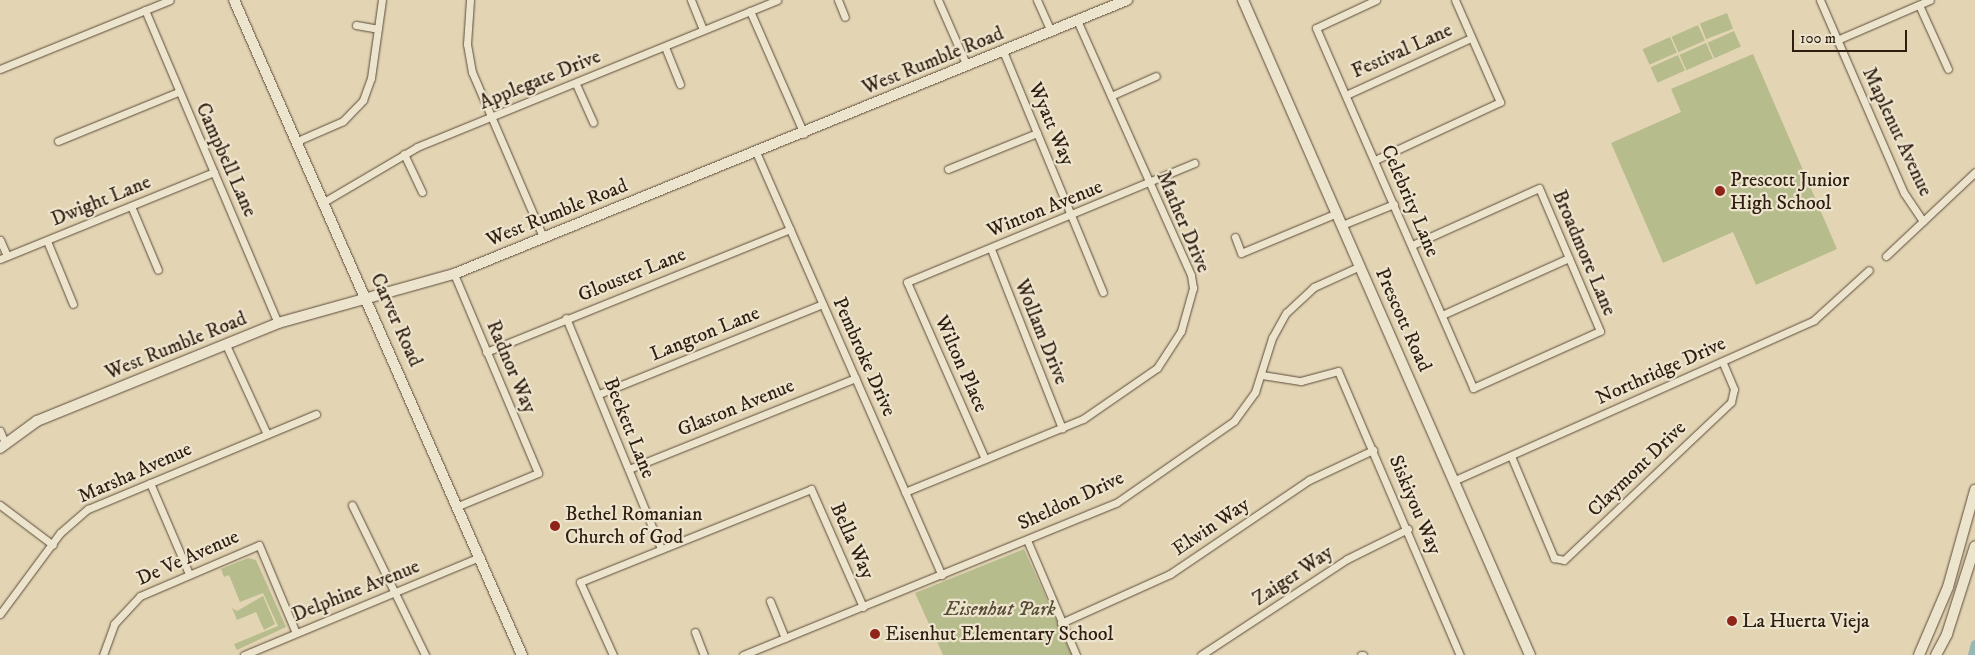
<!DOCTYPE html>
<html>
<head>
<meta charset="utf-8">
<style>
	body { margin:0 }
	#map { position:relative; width:1975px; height:655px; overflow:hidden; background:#e3d5b4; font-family:"IM FELL DW Pica",serif }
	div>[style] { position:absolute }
	.green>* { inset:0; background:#b6bc8b; transform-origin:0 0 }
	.canal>* { height:8px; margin:-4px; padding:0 4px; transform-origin:4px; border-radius:4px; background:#97b7b5 }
	.roads { filter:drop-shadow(0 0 1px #5c4b39) drop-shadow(0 0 1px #5c4b39) }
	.street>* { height:7px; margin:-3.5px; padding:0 3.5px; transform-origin:3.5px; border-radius:3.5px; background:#ede4ce }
	.secondary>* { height:10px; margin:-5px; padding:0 5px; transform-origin:5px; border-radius:5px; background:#ede4ce }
	.dots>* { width:14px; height:14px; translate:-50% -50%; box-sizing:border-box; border:2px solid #ede4ce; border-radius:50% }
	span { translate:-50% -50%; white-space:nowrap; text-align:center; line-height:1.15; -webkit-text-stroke:4.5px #ede4ce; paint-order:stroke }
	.street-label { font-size:20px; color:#2f1d10 }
	.poi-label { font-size:20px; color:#2f1d10 }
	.left { translate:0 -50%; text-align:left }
	.park-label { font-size:20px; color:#584d35; font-style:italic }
	.scale { position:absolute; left:1792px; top:30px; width:115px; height:22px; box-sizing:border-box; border:2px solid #2f1d10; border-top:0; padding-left:6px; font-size:15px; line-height:18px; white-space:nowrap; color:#2f1d10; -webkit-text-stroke:4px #ede4ce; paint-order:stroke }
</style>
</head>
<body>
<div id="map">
	<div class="green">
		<div style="left:1727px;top:13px;width:17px;height:29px;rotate:69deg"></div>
		<div style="left:1698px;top:25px;width:17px;height:29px;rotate:66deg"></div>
		<div style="left:1734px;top:31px;width:17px;height:29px;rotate:66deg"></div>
		<div style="left:1670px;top:37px;width:17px;height:30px;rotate:66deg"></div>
		<div style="left:1706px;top:43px;width:17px;height:29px;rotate:66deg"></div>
		<div style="clip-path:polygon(1753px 54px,1837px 249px,1756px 285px,1733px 232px,1663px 263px,1611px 143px,1681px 112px,1671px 89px)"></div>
		<div style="left:1678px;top:55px;width:17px;height:30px;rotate:66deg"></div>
		<div style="clip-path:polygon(1024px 549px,1072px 655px,943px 655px,915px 593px)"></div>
		<div style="clip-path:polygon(248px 558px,256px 560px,286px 627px,237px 650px,234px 644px,278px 626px,263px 593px,240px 602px,229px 575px,224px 577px,221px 569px)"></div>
		<div style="clip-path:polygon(263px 596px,275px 624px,264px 630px,256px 612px,237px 620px,232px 608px,237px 611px)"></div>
	</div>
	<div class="canal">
		<div style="left:1972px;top:655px;width:11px;rotate:-75deg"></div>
	</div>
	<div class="roads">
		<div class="street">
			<div style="left:470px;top:0;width:44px;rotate:93.9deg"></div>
			<div style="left:467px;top:44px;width:28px;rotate:80deg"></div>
			<div style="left:472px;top:72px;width:180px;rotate:66.7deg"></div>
			<div style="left:691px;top:0;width:32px;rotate:68deg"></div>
			<div style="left:838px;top:0;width:18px;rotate:68deg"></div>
			<div style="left:938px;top:0;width:72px;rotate:66.3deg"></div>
			<div style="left:1037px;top:0;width:35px;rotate:66deg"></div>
			<div style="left:1376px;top:0;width:66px;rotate:155deg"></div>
			<div style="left:1316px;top:28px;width:393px;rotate:66.4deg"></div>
			<div style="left:1473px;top:388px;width:139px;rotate:-24.2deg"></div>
			<div style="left:1600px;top:331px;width:155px;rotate:-113.1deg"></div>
			<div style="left:1539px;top:188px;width:139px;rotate:155.8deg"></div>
			<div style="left:1820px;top:0;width:210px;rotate:66.5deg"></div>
			<div style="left:1904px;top:193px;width:34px;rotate:56deg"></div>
			<div style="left:1919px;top:5px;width:70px;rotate:65.6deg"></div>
			<div style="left:145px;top:10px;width:340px;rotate:67deg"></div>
			<div style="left:750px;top:11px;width:134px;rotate:66.3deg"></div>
			<div style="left:356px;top:25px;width:22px;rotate:10deg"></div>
			<div style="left:1837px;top:40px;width:101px;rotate:-23.3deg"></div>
			<div style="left:665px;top:47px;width:40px;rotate:68deg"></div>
			<div style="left:1003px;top:51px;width:261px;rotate:67.5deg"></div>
			<div style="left:0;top:69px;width:183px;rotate:-22.1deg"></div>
			<div style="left:576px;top:84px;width:42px;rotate:65.9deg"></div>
			<div style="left:1346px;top:95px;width:137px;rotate:-24.5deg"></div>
			<div style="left:1111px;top:96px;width:49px;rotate:-24deg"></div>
			<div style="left:58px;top:141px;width:130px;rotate:-22.2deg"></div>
			<div style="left:295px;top:142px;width:52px;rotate:-23.6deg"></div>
			<div style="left:343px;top:121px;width:29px;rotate:-46deg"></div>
			<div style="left:363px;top:100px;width:23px;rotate:-70deg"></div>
			<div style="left:371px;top:78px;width:79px;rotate:-82deg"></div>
			<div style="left:756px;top:152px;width:462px;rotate:66.3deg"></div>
			<div style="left:404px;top:154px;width:42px;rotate:64.7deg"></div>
			<div style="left:1375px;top:160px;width:138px;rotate:-24.9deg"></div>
			<div style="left:1500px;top:102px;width:111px;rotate:-113.8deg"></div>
			<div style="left:948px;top:169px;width:96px;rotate:-22deg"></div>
			<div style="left:322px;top:203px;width:110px;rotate:-30.5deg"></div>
			<div style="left:417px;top:147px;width:389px;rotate:-22.2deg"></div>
			<div style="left:131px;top:206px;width:69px;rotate:67.1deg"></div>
			<div style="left:1342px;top:225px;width:56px;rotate:-22deg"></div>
			<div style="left:1235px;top:237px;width:17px;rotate:69deg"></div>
			<div style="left:1241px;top:253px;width:104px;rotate:-22.6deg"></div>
			<div style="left:0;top:240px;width:17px;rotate:66deg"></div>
			<div style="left:47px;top:241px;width:68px;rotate:67.6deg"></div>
			<div style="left:991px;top:249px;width:193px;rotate:68.4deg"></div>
			<div style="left:1886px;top:256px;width:122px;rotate:-43.3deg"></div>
			<div style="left:0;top:259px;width:231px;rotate:-22.1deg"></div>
			<div style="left:454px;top:274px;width:216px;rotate:67.1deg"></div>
			<div style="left:538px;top:473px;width:87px;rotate:157.6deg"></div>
			<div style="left:1442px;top:315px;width:139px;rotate:-24.2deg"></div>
			<div style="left:566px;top:318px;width:250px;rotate:67.6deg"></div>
			<div style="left:226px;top:345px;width:98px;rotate:65.3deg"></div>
			<div style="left:486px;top:352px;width:328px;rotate:-22deg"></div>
			<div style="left:1262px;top:375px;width:39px;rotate:9deg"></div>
			<div style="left:1301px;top:381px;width:38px;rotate:-15deg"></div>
			<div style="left:1338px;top:371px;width:309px;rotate:66.8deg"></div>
			<div style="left:599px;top:394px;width:241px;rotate:-21.9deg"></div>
			<div style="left:0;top:431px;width:13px;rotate:67deg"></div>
			<div style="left:1511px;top:456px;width:111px;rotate:67.1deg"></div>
			<div style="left:1554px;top:558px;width:10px;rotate:11deg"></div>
			<div style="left:1564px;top:560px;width:230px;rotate:-43.4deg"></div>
			<div style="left:1731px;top:402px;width:13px;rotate:-77deg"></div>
			<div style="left:1734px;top:389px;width:30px;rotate:-113deg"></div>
			<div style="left:985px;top:459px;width:193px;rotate:-113.8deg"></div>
			<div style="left:907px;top:282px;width:311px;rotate:-22.5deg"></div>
			<div style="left:629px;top:469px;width:244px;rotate:-21.9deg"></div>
			<div style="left:1453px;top:481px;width:395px;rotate:-24deg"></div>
			<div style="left:1814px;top:320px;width:74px;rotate:-42.3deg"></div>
			<div style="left:150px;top:483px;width:99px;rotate:66.8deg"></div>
			<div style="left:905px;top:492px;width:192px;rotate:-22.3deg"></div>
			<div style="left:1083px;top:419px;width:90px;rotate:-34.6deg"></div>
			<div style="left:1157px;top:368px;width:44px;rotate:-57deg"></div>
			<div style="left:1181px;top:331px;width:45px;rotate:-74.4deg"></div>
			<div style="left:1193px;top:288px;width:13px;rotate:-99deg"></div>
			<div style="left:1191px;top:275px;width:279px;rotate:-114.1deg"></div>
			<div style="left:0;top:505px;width:66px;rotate:37deg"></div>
			<div style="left:352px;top:505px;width:167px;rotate:64deg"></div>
			<div style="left:1027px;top:540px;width:125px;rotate:66.9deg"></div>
			<div style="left:770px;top:601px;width:40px;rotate:68deg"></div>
			<div style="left:0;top:614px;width:101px;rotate:-53.5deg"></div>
			<div style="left:60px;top:533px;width:37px;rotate:-41deg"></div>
			<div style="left:88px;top:509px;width:247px;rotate:-22.6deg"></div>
			<div style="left:1061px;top:623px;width:120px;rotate:-24.2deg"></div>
			<div style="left:1170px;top:574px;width:168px;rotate:-34.1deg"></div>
			<div style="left:1309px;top:480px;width:71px;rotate:-25.1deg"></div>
			<div style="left:695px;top:632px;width:25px;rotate:69deg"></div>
			<div style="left:103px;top:655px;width:33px;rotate:-70deg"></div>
			<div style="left:114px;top:624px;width:38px;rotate:-47deg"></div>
			<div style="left:140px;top:596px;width:129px;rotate:-23.2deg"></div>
			<div style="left:259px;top:545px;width:95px;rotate:67.2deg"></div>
			<div style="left:244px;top:655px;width:256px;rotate:-22.6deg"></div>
			<div style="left:613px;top:655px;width:80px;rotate:-114.3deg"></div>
			<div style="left:580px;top:582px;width:249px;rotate:-21.9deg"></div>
			<div style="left:811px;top:489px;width:129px;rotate:66.2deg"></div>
			<div style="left:743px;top:655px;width:403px;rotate:-22.2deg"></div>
			<div style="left:1116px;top:503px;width:144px;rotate:-34.8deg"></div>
			<div style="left:1234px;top:421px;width:36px;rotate:-54deg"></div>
			<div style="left:1255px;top:392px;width:57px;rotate:-72.5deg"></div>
			<div style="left:1272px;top:338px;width:29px;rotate:-61deg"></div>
			<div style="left:1286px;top:313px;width:38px;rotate:-43deg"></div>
			<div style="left:1314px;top:287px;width:51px;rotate:-24.5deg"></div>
			<div style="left:1201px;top:655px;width:175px;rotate:-33.3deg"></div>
			<div style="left:1347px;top:559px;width:68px;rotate:-26.2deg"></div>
			<div style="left:1361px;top:655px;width:2px"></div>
		</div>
		<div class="secondary">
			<div style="left:234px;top:0;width:716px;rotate:66.27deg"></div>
			<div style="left:1243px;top:0;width:715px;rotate:66.34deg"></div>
			<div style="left:0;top:448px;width:46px;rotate:-36.1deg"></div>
			<div style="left:37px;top:421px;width:260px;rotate:-22.1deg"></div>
			<div style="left:278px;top:323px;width:183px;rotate:-15.6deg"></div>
			<div style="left:454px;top:274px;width:727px;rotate:-22.15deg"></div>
			<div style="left:1919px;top:655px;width:74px;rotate:-66.9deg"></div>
			<div style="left:1948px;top:587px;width:101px;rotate:-74.4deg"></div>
			<div style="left:1936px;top:655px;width:24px;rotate:-62deg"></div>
			<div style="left:1947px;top:634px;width:92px;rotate:-72.3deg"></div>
		</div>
	</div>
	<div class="dots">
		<div style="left:1720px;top:191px;background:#8f2418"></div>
		<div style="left:555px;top:526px;background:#8f2418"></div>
		<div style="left:1732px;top:621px;background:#8f2418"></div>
		<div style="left:875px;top:634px;background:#8f2418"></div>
	</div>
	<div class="street-label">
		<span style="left:1402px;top:51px;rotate:-24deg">Festival Lane</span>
		<span style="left:933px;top:61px;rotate:-22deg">West Rumble Road</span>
		<span style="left:540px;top:80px;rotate:-22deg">Applegate Drive</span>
		<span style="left:1051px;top:124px;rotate:67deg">Wyatt Way</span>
		<span style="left:1897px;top:132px;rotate:65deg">Maplenut Avenue</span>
		<span style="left:226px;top:160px;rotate:66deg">Campbell Lane</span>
		<span style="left:101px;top:201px;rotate:-22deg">Dwight Lane</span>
		<span style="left:1410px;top:201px;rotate:67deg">Celebrity Lane</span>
		<span style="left:1045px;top:209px;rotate:-22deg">Winton Avenue</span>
		<span style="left:557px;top:213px;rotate:-22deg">West Rumble Road</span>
		<span style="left:1183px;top:222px;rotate:67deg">Mather Drive</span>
		<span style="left:1584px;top:253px;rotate:67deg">Broadmore Lane</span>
		<span style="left:632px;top:275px;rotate:-22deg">Glouster Lane</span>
		<span style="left:396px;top:320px;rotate:66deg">Carver Road</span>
		<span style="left:1403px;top:320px;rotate:66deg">Prescott Road</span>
		<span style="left:1041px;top:332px;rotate:68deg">Wollam Drive</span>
		<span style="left:705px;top:334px;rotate:-22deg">Langton Lane</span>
		<span style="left:176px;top:346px;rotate:-22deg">West Rumble Road</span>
		<span style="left:864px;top:357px;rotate:66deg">Pembroke Drive</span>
		<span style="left:961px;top:364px;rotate:66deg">Wilton Place</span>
		<span style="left:511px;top:367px;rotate:67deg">Radnor Way</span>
		<span style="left:1661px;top:371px;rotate:-24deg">Northridge Drive</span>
		<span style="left:736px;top:408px;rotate:-22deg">Glaston Avenue</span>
		<span style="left:629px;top:428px;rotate:68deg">Beckett Lane</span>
		<span style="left:1637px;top:469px;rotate:-44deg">Claymont Drive</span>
		<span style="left:135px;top:473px;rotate:-24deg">Marsha Avenue</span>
		<span style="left:1071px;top:501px;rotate:-25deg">Sheldon Drive</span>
		<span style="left:1415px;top:505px;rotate:67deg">Siskiyou Way</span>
		<span style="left:1211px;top:527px;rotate:-34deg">Elwin Way</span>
		<span style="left:852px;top:541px;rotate:66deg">Bella Way</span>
		<span style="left:188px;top:558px;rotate:-24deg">De Ve Avenue</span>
		<span style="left:1293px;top:576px;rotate:-34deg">Zaiger Way</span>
		<span style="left:356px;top:591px;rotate:-22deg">Delphine Avenue</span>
	</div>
	<div class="poi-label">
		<span class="left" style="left:1730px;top:192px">Prescott Junior<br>High School</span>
		<span class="left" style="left:565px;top:526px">Bethel Romanian<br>Church of God</span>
		<span class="left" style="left:1742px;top:621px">La Huerta Vieja</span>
		<span class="left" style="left:885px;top:634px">Eisenhut Elementary School</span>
	</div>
	<div class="park-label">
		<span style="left:1000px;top:609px">Eisenhut Park</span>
	</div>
	<div class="scale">100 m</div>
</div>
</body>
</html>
